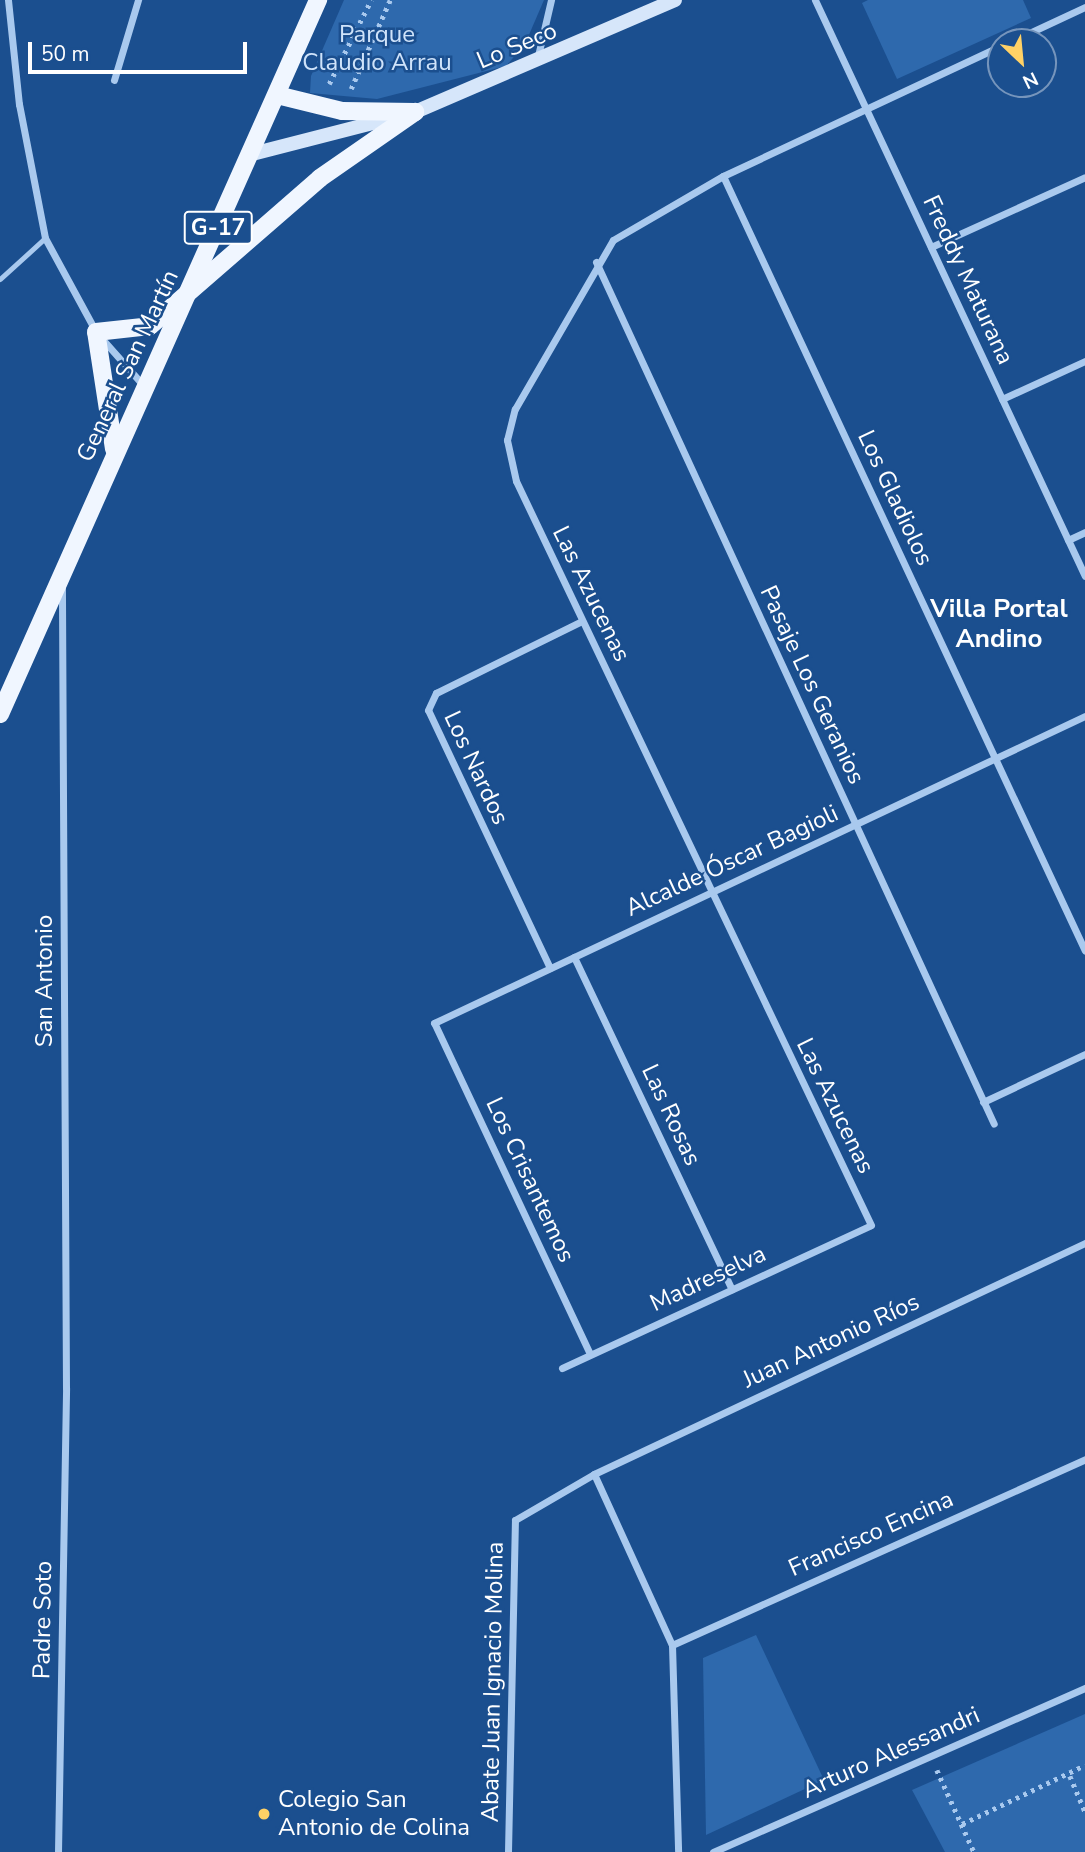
<!DOCTYPE html>
<html>
<head>
<meta charset="utf-8">
<style>
	body { margin:0 }
	#map { position:relative; width:1085px; height:1852px; overflow:hidden; background:#1b4f8f; font-family:"Nunito Sans",sans-serif }
	div>[style] { position:absolute }
	.green>* { inset:0; background:#2e69ad }
	.path>* { height:4.5px; margin-top:-2.25px; transform-origin:0; background:repeating-linear-gradient(90deg,#a9c9ee 0 3.5px,transparent 0 8.5px) }
	.service>* { height:5px; margin:-2.5px; padding:0 2.5px; transform-origin:2.5px; border-radius:2.5px; background:#a9c9ee }
	.minor>* { height:7px; margin:-3.5px; padding:0 3.5px; transform-origin:3.5px; border-radius:3.5px; background:#a9c9ee }
	.secondary>* { height:14px; margin:-7px; padding:0 7px; transform-origin:7px; border-radius:7px; background:#d6e6fa }
	.primary>* { height:18px; margin:-9px; padding:0 9px; transform-origin:9px; border-radius:9px; background:#f0f6ff }
	.dots>* { width:19px; height:19px; translate:-50% -50%; box-sizing:border-box; border:4px solid #1b4f8f; border-radius:50% }
	span { translate:-50% -50%; white-space:nowrap; text-align:center; line-height:1.15; -webkit-text-stroke:5px #1b4f8f; paint-order:stroke }
	.shield-label span { padding:2px 5px; background:#1b4f8f; border:2px solid; border-radius:5px; -webkit-text-stroke-width:0 }
	.shield-label { font-size:23px; color:#fff; font-weight:700 }
	.park-label { font-size:24px; color:#cfe3fa }
	.street-label { font-size:24px; color:#fff }
	.poi-label { font-size:24px; color:#fff }
	.left { translate:0 -50%; text-align:left }
	.neighbourhood-label { font-size:26px; color:#fff; font-weight:700 }
	.north { position:absolute; left:987px; top:28px; width:70px; height:70px; box-sizing:border-box; background:#1b4f8f; border:2px solid #7695bc; border-radius:50%; rotate:154deg; font-size:19px; font-weight:700; line-height:28px; text-align:center; color:#fff }
	.north::after { content:''; display:block; margin:auto; width:24px; height:32px; background:#ffd166; clip-path:polygon(50% 0,100% 100%,50% 72%,0 100%) }
	.scale { position:absolute; left:28px; top:42px; width:219px; height:32px; box-sizing:border-box; border:4px solid #fff; border-top:0; padding-left:9px; font-size:21px; line-height:24px; white-space:nowrap; color:#fff; -webkit-text-stroke:5px #1b4f8f; paint-order:stroke }
</style>
</head>
<body>
<div id="map">
	<div class="green">
		<div style="clip-path:polygon(344px 0,544px 0,525px 44px,506px 66px,377px 99px,310px 93px,311px 76px)"></div>
		<div style="clip-path:polygon(868px 0,1023px 0,1031px 18px,897px 79px,862px 3px)"></div>
		<div style="clip-path:polygon(756px 1635px,824px 1780px,706px 1835px,703px 1658px)"></div>
		<div style="clip-path:polygon(1085px 1714px,1085px 1852px,945px 1852px,912px 1790px)"></div>
	</div>
	<div class="path">
		<div style="left:329px;top:84px;width:94px;rotate:-63.4deg"></div>
		<div style="left:351px;top:89px;width:97px;rotate:-66.3deg"></div>
		<div style="left:937px;top:1770px;width:90px;rotate:65.7deg"></div>
		<div style="left:1070px;top:1776px;width:39px;rotate:67deg"></div>
		<div style="left:962px;top:1824px;width:136px;rotate:-25.6deg"></div>
	</div>
	<div class="service">
		<div style="left:0;top:279px;width:61px;rotate:-42.3deg"></div>
	</div>
	<div class="minor">
		<div style="left:8px;top:0;width:105px;rotate:84deg"></div>
		<div style="left:19px;top:104px;width:136px;rotate:79deg"></div>
		<div style="left:45px;top:238px;width:107px;rotate:61.5deg"></div>
		<div style="left:96px;top:332px;width:72px;rotate:48.4deg"></div>
		<div style="left:815px;top:0;width:636px;rotate:64.89deg"></div>
		<div style="left:1010px;top:42px;width:83px;rotate:-25deg"></div>
		<div style="left:537px;top:60px;width:62px;rotate:-76.9deg"></div>
		<div style="left:114px;top:80px;width:84px;rotate:-73.3deg"></div>
		<div style="left:723px;top:176px;width:855px;rotate:64.96deg"></div>
		<div style="left:931px;top:247px;width:169px;rotate:-24.4deg"></div>
		<div style="left:596px;top:262px;width:949px;rotate:65.22deg"></div>
		<div style="left:1002px;top:399px;width:91px;rotate:-24.6deg"></div>
		<div style="left:1068px;top:540px;width:19px;rotate:-25deg"></div>
		<div style="left:574px;top:957px;width:368px;rotate:64.6deg"></div>
		<div style="left:550px;top:968px;width:285px;rotate:-115.3deg"></div>
		<div style="left:428px;top:710px;width:19px;rotate:-65deg"></div>
		<div style="left:436px;top:693px;width:163px;rotate:-26.3deg"></div>
		<div style="left:983px;top:1102px;width:113px;rotate:-25.2deg"></div>
		<div style="left:590px;top:1354px;width:366px;rotate:-115.2deg"></div>
		<div style="left:434px;top:1023px;width:720px;rotate:-25.25deg"></div>
		<div style="left:562px;top:1368px;width:340px;rotate:-24.8deg"></div>
		<div style="left:871px;top:1225px;width:824px;rotate:-115.51deg"></div>
		<div style="left:516px;top:481px;width:42px;rotate:-102.4deg"></div>
		<div style="left:507px;top:440px;width:32px;rotate:-76deg"></div>
		<div style="left:515px;top:409px;width:195px;rotate:-59.9deg"></div>
		<div style="left:613px;top:240px;width:127px;rotate:-30.2deg"></div>
		<div style="left:723px;top:176px;width:307px;rotate:-25.1deg"></div>
		<div style="left:594px;top:1474px;width:188px;rotate:65.5deg"></div>
		<div style="left:672px;top:1645px;width:207px;rotate:88.3deg"></div>
		<div style="left:672px;top:1645px;width:453px;rotate:-24.2deg"></div>
		<div style="left:58px;top:1852px;width:464px;rotate:-89deg"></div>
		<div style="left:66px;top:1388px;width:802px;rotate:-90.29deg"></div>
		<div style="left:508px;top:1852px;width:332px;rotate:-88.8deg"></div>
		<div style="left:515px;top:1520px;width:91px;rotate:-30.2deg"></div>
		<div style="left:594px;top:1474px;width:543px;rotate:-25.2deg"></div>
		<div style="left:713px;top:1852px;width:407px;rotate:-23.8deg"></div>
	</div>
	<div class="secondary">
		<div style="left:252px;top:154px;width:168px;rotate:-14.4deg"></div>
		<div style="left:415px;top:112px;width:283px;rotate:-23.3deg"></div>
	</div>
	<div class="primary">
		<div style="left:277px;top:95px;width:67px;rotate:13.8deg"></div>
		<div style="left:342px;top:111px;width:73px;rotate:0.8deg"></div>
		<div style="left:114px;top:449px;width:118px;rotate:-98.7deg"></div>
		<div style="left:96px;top:332px;width:54px;rotate:-6.3deg"></div>
		<div style="left:150px;top:326px;width:225px;rotate:-41deg"></div>
		<div style="left:320px;top:178px;width:116px;rotate:-34.8deg"></div>
		<div style="left:0;top:714px;width:782px;rotate:-65.99deg"></div>
	</div>
	<div class="dots">
		<div style="left:264px;top:1814px;background:#ffd166"></div>
	</div>
	<div class="shield-label">
		<span style="left:218px;top:228px">G-17</span>
	</div>
	<div class="park-label">
		<span style="left:377px;top:49px">Parque<br>Claudio Arrau</span>
	</div>
	<div class="street-label">
		<span style="left:517px;top:46px;rotate:-23deg">Lo Seco</span>
		<span style="left:968px;top:280px;rotate:65deg">Freddy Maturana</span>
		<span style="left:128px;top:366px;rotate:-65deg">General San Martín</span>
		<span style="left:895px;top:498px;rotate:65deg">Los Gladiolos</span>
		<span style="left:591px;top:594px;rotate:64deg">Las Azucenas</span>
		<span style="left:812px;top:685px;rotate:65deg">Pasaje Los Geranios</span>
		<span style="left:476px;top:768px;rotate:65deg">Los Nardos</span>
		<span style="left:732px;top:861px;rotate:-25deg">Alcalde Óscar Bagioli</span>
		<span style="left:45px;top:981px;rotate:-90deg">San Antonio</span>
		<span style="left:835px;top:1106px;rotate:64deg">Las Azucenas</span>
		<span style="left:671px;top:1115px;rotate:65deg">Las Rosas</span>
		<span style="left:530px;top:1180px;rotate:65deg">Los Crisantemos</span>
		<span style="left:708px;top:1279px;rotate:-25deg">Madreselva</span>
		<span style="left:831px;top:1341px;rotate:-25deg">Juan Antonio Ríos</span>
		<span style="left:871px;top:1534px;rotate:-24deg">Francisco Encina</span>
		<span style="left:43px;top:1620px;rotate:-89deg">Padre Soto</span>
		<span style="left:493px;top:1682px;rotate:-89deg">Abate Juan Ignacio Molina</span>
		<span style="left:891px;top:1753px;rotate:-24deg">Arturo Alessandri</span>
	</div>
	<div class="poi-label">
		<span class="left" style="left:278px;top:1814px">Colegio San<br>Antonio de Colina</span>
	</div>
	<div class="neighbourhood-label">
		<span style="left:999px;top:624px">Villa Portal<br>Andino</span>
	</div>
	<div class="north">N</div>
	<div class="scale">50 m</div>
</div>
</body>
</html>
